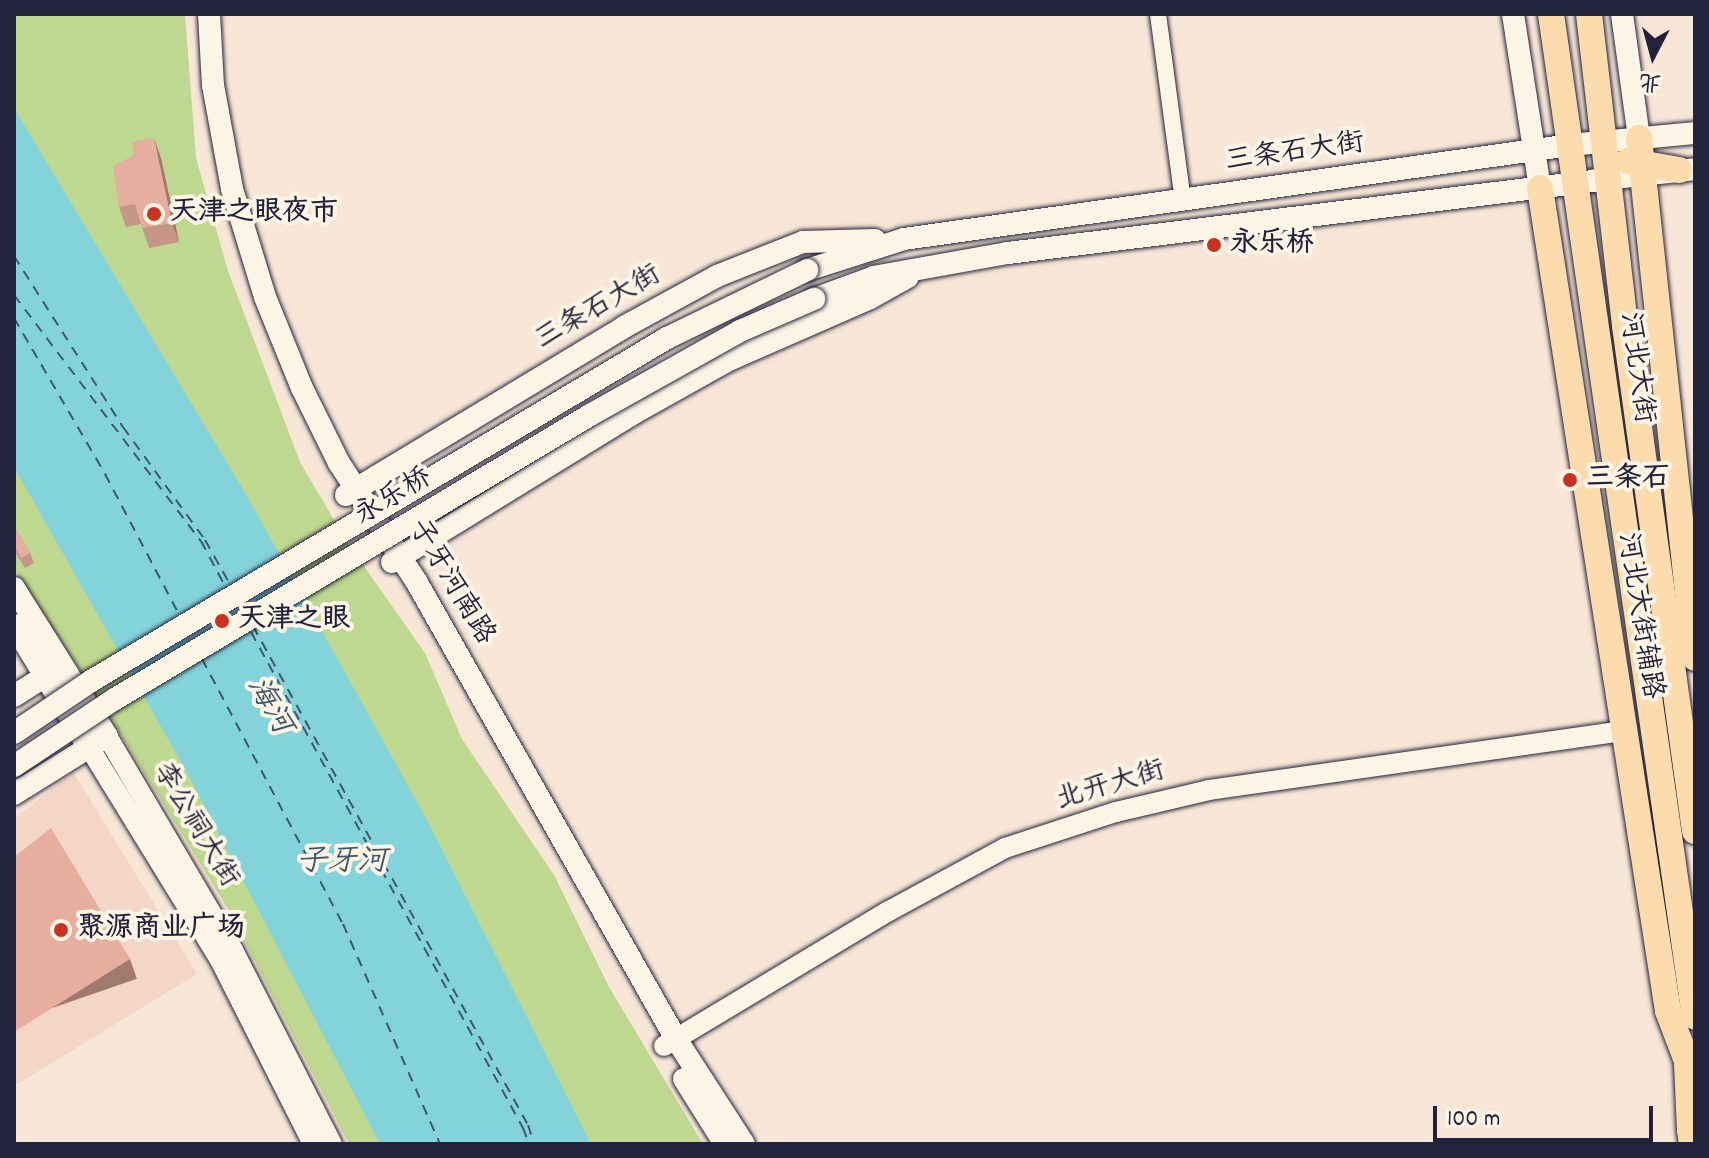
<!DOCTYPE html>
<html>
<head>
<meta charset="utf-8">
<style>
	body { margin:0 }
	#map { position:relative; width:1709px; height:1158px; overflow:hidden; background:#f8e7d7; font-family:Dekko,"LXGW WenKai TC",sans-serif }
	div>[style] { position:absolute }
	.built>* { inset:0; background:#f3d6c6 }
	.green>* { inset:0; background:#bed88f }
	.water>* { inset:0; background:#82d3da }
	.ferry>* { height:2px; margin-top:-1px; transform-origin:0; background:repeating-linear-gradient(90deg,#3f576b 0 10px,transparent 0 18px) }
	.roads { filter:drop-shadow(0 0 2px #22223b) drop-shadow(0 0 2px #22223b) }
	.minor>* { height:16px; margin:-8px; padding:0 8px; transform-origin:8px; border-radius:8px; background:#fcf5e5 }
	.tertiary>* { height:20px; margin:-10px; padding:0 10px; transform-origin:10px; border-radius:10px; background:#fcf5e5 }
	.secondary>* { height:22px; margin:-11px; padding:0 11px; transform-origin:11px; border-radius:11px; background:#fcf5e5 }
	.primary>* { height:26px; margin:-13px; padding:0 13px; transform-origin:13px; border-radius:13px; background:#fcdcac }
	.trunk>* { height:26px; margin:-13px; padding:0 13px; transform-origin:13px; border-radius:13px; background:#fcdcac }
	.bridges { filter:drop-shadow(0 0 2px #22223b) drop-shadow(0 0 2px #22223b) }
	.secondary-bridge>* { height:22px; margin:-11px; padding:0 11px; transform-origin:11px; border-radius:11px; background:#fcf5e5 }
	.wall>* { inset:0; background:#c69689 }
	.shaded-wall>* { inset:0; background:#a17a6f; transform-origin:0 0 }
	.building>* { inset:0; background:#e6ae9f }
	.dots>* { width:22px; height:22px; translate:-50% -50%; box-sizing:border-box; border:4px solid #fcf5e5; border-radius:50% }
	span { translate:-50% -50%; white-space:nowrap; text-align:center; line-height:1.15; -webkit-text-stroke:8px #fcf5e5; paint-order:stroke }
	.street-label { font-size:28px; color:#22223b }
	.poi-label { font-size:28px; color:#22223b; font-weight:700 }
	.left { translate:0 -50%; text-align:left }
	.water-label { font-size:30px; color:#3f576b; font-style:italic }
	.frame { position:absolute; inset:0; border:16px solid #22223b; pointer-events:none }
	.north { position:absolute; left:1613px; top:16px; width:80px; height:80px; -webkit-text-stroke:6px #fcf5e5; paint-order:stroke; rotate:186deg; font-size:22px; font-weight:700; line-height:32px; text-align:center; color:#22223b }
	.north::after { content:''; display:block; margin:auto; width:28px; height:36px; background:#22223b; clip-path:polygon(50% 0,100% 100%,50% 72%,0 100%) }
	.scale { position:absolute; left:1433px; top:1106px; width:220px; height:36px; box-sizing:border-box; border:4px solid #22223b; border-top:0; padding-left:10px; font-size:24px; line-height:28px; white-space:nowrap; color:#22223b; -webkit-text-stroke:6px #fcf5e5; paint-order:stroke }
</style>
</head>
<body>
<div id="map">
	<div class="built">
		<div style="clip-path:polygon(73px 772px,197px 974px,14px 1086px,14px 819px)"></div>
	</div>
	<div class="green">
		<div style="clip-path:polygon(14px 14px,185px 14px,196px 158px,228px 271px,300px 462px,347px 542px,425px 653px,462px 739px,554px 875px,609px 987px,703px 1144px,349px 1144px,228px 909px,96px 694px,14px 569px)"></div>
	</div>
	<div class="water">
		<div style="clip-path:polygon(14px 108px,247px 496px,427px 820px,591px 1144px,380px 1144px,184px 767px,14px 467px)"></div>
	</div>
	<div class="ferry">
		<div style="left:14px;top:256px;width:203px;rotate:57.5deg"></div>
		<div style="left:123px;top:427px;width:140px;rotate:54deg"></div>
		<div style="left:205px;top:540px;width:53px;rotate:60.5deg"></div>
		<div style="left:14px;top:295px;width:309px;rotate:52.8deg"></div>
		<div style="left:201px;top:541px;width:53px;rotate:62deg"></div>
		<div style="left:14px;top:318px;width:181px;rotate:59.7deg"></div>
		<div style="left:105px;top:474px;width:163px;rotate:62.2deg"></div>
		<div style="left:253px;top:626px;width:570px;rotate:61.14deg"></div>
		<div style="left:528px;top:1125px;width:20px;rotate:72deg"></div>
		<div style="left:251px;top:632px;width:566px;rotate:61.26deg"></div>
		<div style="left:523px;top:1128px;width:17px;rotate:69deg"></div>
		<div style="left:202px;top:659px;width:300px;rotate:62deg"></div>
		<div style="left:343px;top:924px;width:240px;rotate:66.2deg"></div>
	</div>
	<div class="roads">
		<div class="minor">
			<div style="left:1158px;top:14px;width:189px;rotate:82.4deg"></div>
		</div>
		<div class="tertiary">
			<div style="left:107px;top:736px;width:248px;rotate:59.5deg"></div>
			<div style="left:233px;top:950px;width:218px;rotate:63deg"></div>
			<div style="left:89px;top:747px;width:248px;rotate:58.4deg"></div>
			<div style="left:219px;top:958px;width:208px;rotate:63.2deg"></div>
			<div style="left:664px;top:1046px;width:262px;rotate:-31deg"></div>
			<div style="left:889px;top:911px;width:132px;rotate:-28.5deg"></div>
			<div style="left:1005px;top:848px;width:117px;rotate:-18deg"></div>
			<div style="left:1116px;top:812px;width:96px;rotate:-13.3deg"></div>
			<div style="left:1209px;top:790px;width:418px;rotate:-8.1deg"></div>
		</div>
		<div class="secondary">
			<div style="left:209px;top:14px;width:71px;rotate:86.8deg"></div>
			<div style="left:213px;top:85px;width:106px;rotate:79.6deg"></div>
			<div style="left:232px;top:189px;width:113px;rotate:73deg"></div>
			<div style="left:265px;top:297px;width:98px;rotate:67.9deg"></div>
			<div style="left:302px;top:388px;width:84px;rotate:63.7deg"></div>
			<div style="left:339px;top:463px;width:141px;rotate:56.9deg"></div>
			<div style="left:416px;top:581px;width:527px;rotate:60.42deg"></div>
			<div style="left:676px;top:1039px;width:125px;rotate:57.1deg"></div>
			<div style="left:1513px;top:14px;width:176px;rotate:81.2deg"></div>
			<div style="left:1622px;top:14px;width:125px;rotate:82.2deg"></div>
			<div style="left:1596px;top:180px;width:100px;rotate:-6.3deg"></div>
			<div style="left:807px;top:270px;width:102px;rotate:-17.7deg"></div>
			<div style="left:904px;top:239px;width:673px;rotate:-8.03deg"></div>
			<div style="left:1570px;top:145px;width:126px;rotate:-5.5deg"></div>
			<div style="left:814px;top:299px;width:64px;rotate:-20.1deg"></div>
			<div style="left:874px;top:277px;width:136px;rotate:-10.2deg"></div>
			<div style="left:1008px;top:253px;width:606px;rotate:-7.02deg"></div>
			<div style="left:346px;top:495px;width:325px;rotate:-31.1deg"></div>
			<div style="left:624px;top:327px;width:106px;rotate:-28.7deg"></div>
			<div style="left:717px;top:276px;width:92px;rotate:-21.6deg"></div>
			<div style="left:803px;top:242px;width:72px;rotate:-1.6deg"></div>
			<div style="left:392px;top:562px;width:284px;rotate:-31.6deg"></div>
			<div style="left:634px;top:413px;width:109px;rotate:-29.2deg"></div>
			<div style="left:729px;top:360px;width:154px;rotate:-23.7deg"></div>
			<div style="left:870px;top:298px;width:43px;rotate:-28.9deg"></div>
			<div style="left:14px;top:588px;width:175px;rotate:57.9deg"></div>
			<div style="left:107px;top:736px;width:110px;rotate:148.1deg"></div>
			<div style="left:14px;top:625px;width:135px;rotate:58.7deg"></div>
			<div style="left:14px;top:696px;width:52px;rotate:-32.5deg"></div>
			<div style="left:684px;top:1079px;width:77px;rotate:57.8deg"></div>
		</div>
		<div class="primary">
			<div style="left:1551px;top:14px;width:1013px;rotate:81.83deg"></div>
			<div style="left:1589px;top:14px;width:314px;rotate:83.4deg"></div>
			<div style="left:1625px;top:326px;width:510px;rotate:82.11deg"></div>
			<div style="left:1639px;top:138px;width:523px;rotate:83.85deg"></div>
			<div style="left:1628px;top:161px;width:52px;rotate:10deg"></div>
			<div style="left:1540px;top:188px;width:833px;rotate:81.16deg"></div>
			<div style="left:1668px;top:1011px;width:76px;rotate:69.2deg"></div>
			<div style="left:1687px;top:1064px;width:66px;rotate:87.4deg"></div>
		</div>
		<div class="trunk">
			<div style="left:1690px;top:1130px;width:14px;rotate:82deg"></div>
		</div>
	</div>
	<div class="bridges">
		<div class="secondary-bridge">
			<div style="left:14px;top:733px;width:93px;rotate:-34deg"></div>
			<div style="left:91px;top:681px;width:670px;rotate:-30.77deg"></div>
			<div style="left:667px;top:338px;width:156px;rotate:-25.9deg"></div>
			<div style="left:14px;top:766px;width:121px;rotate:-33.6deg"></div>
			<div style="left:115px;top:699px;width:553px;rotate:-30.87deg"></div>
			<div style="left:590px;top:415px;width:172px;rotate:-29.2deg"></div>
			<div style="left:740px;top:331px;width:81px;rotate:-23.4deg"></div>
		</div>
	</div>
	<div class="wall">
		<div style="clip-path:polygon(134px 155px,161px 158px,179px 242px,149px 248px,141px 224px,126px 227px,119px 207px)"></div>
		<div style="clip-path:polygon(14px 526px,30px 553px,34px 563px,25px 568px,14px 550px)"></div>
	</div>
	<div class="shaded-wall">
		<div style="clip-path:polygon(154px 138px,161px 158px,179px 242px,172px 223px)"></div>
		<div style="left:130px;top:959px;width:21px;height:137px;rotate:71deg"></div>
	</div>
	<div class="building">
		<div style="clip-path:polygon(154px 138px,172px 223px,142px 228px,135px 204px,119px 207px,113px 166px,134px 155px,132px 142px)"></div>
		<div style="clip-path:polygon(14px 526px,30px 553px,21px 558px,14px 546px)"></div>
		<div style="clip-path:polygon(51px 828px,130px 959px,14px 1032px,14px 857px)"></div>
	</div>
	<div class="dots">
		<div style="left:154px;top:214px;background:#c8321e"></div>
		<div style="left:1214px;top:245px;background:#c8321e"></div>
		<div style="left:1570px;top:480px;background:#c8321e"></div>
		<div style="left:222px;top:621px;background:#c8321e"></div>
		<div style="left:61px;top:930px;background:#c8321e"></div>
	</div>
	<div class="street-label">
		<span style="left:1295px;top:154px;rotate:-8deg">三条石大街</span>
		<span style="left:599px;top:309px;rotate:-30deg">三条石大街</span>
		<span style="left:1635px;top:368px;rotate:82deg">河北大街</span>
		<span style="left:394px;top:498px;rotate:-31deg">永乐桥</span>
		<span style="left:450px;top:583px;rotate:59deg">子牙河南路</span>
		<span style="left:1638px;top:616px;rotate:81deg">河北大街辅路</span>
		<span style="left:1111px;top:787px;rotate:-16deg">北开大街</span>
		<span style="left:194px;top:826px;rotate:59deg">李公祠大街</span>
	</div>
	<div class="poi-label">
		<span class="left" style="left:170px;top:214px">天津之眼夜市</span>
		<span class="left" style="left:1230px;top:245px">永乐桥</span>
		<span class="left" style="left:1586px;top:480px">三条石</span>
		<span class="left" style="left:238px;top:621px">天津之眼</span>
		<span class="left" style="left:77px;top:930px">聚源商业广场</span>
	</div>
	<div class="water-label">
		<span style="left:267px;top:707px;rotate:60deg">海河</span>
		<span style="left:342px;top:864px">子牙河</span>
	</div>
	<div class="frame"></div>
	<div class="north">北</div>
	<div class="scale">100 m</div>
</div>
</body>
</html>
